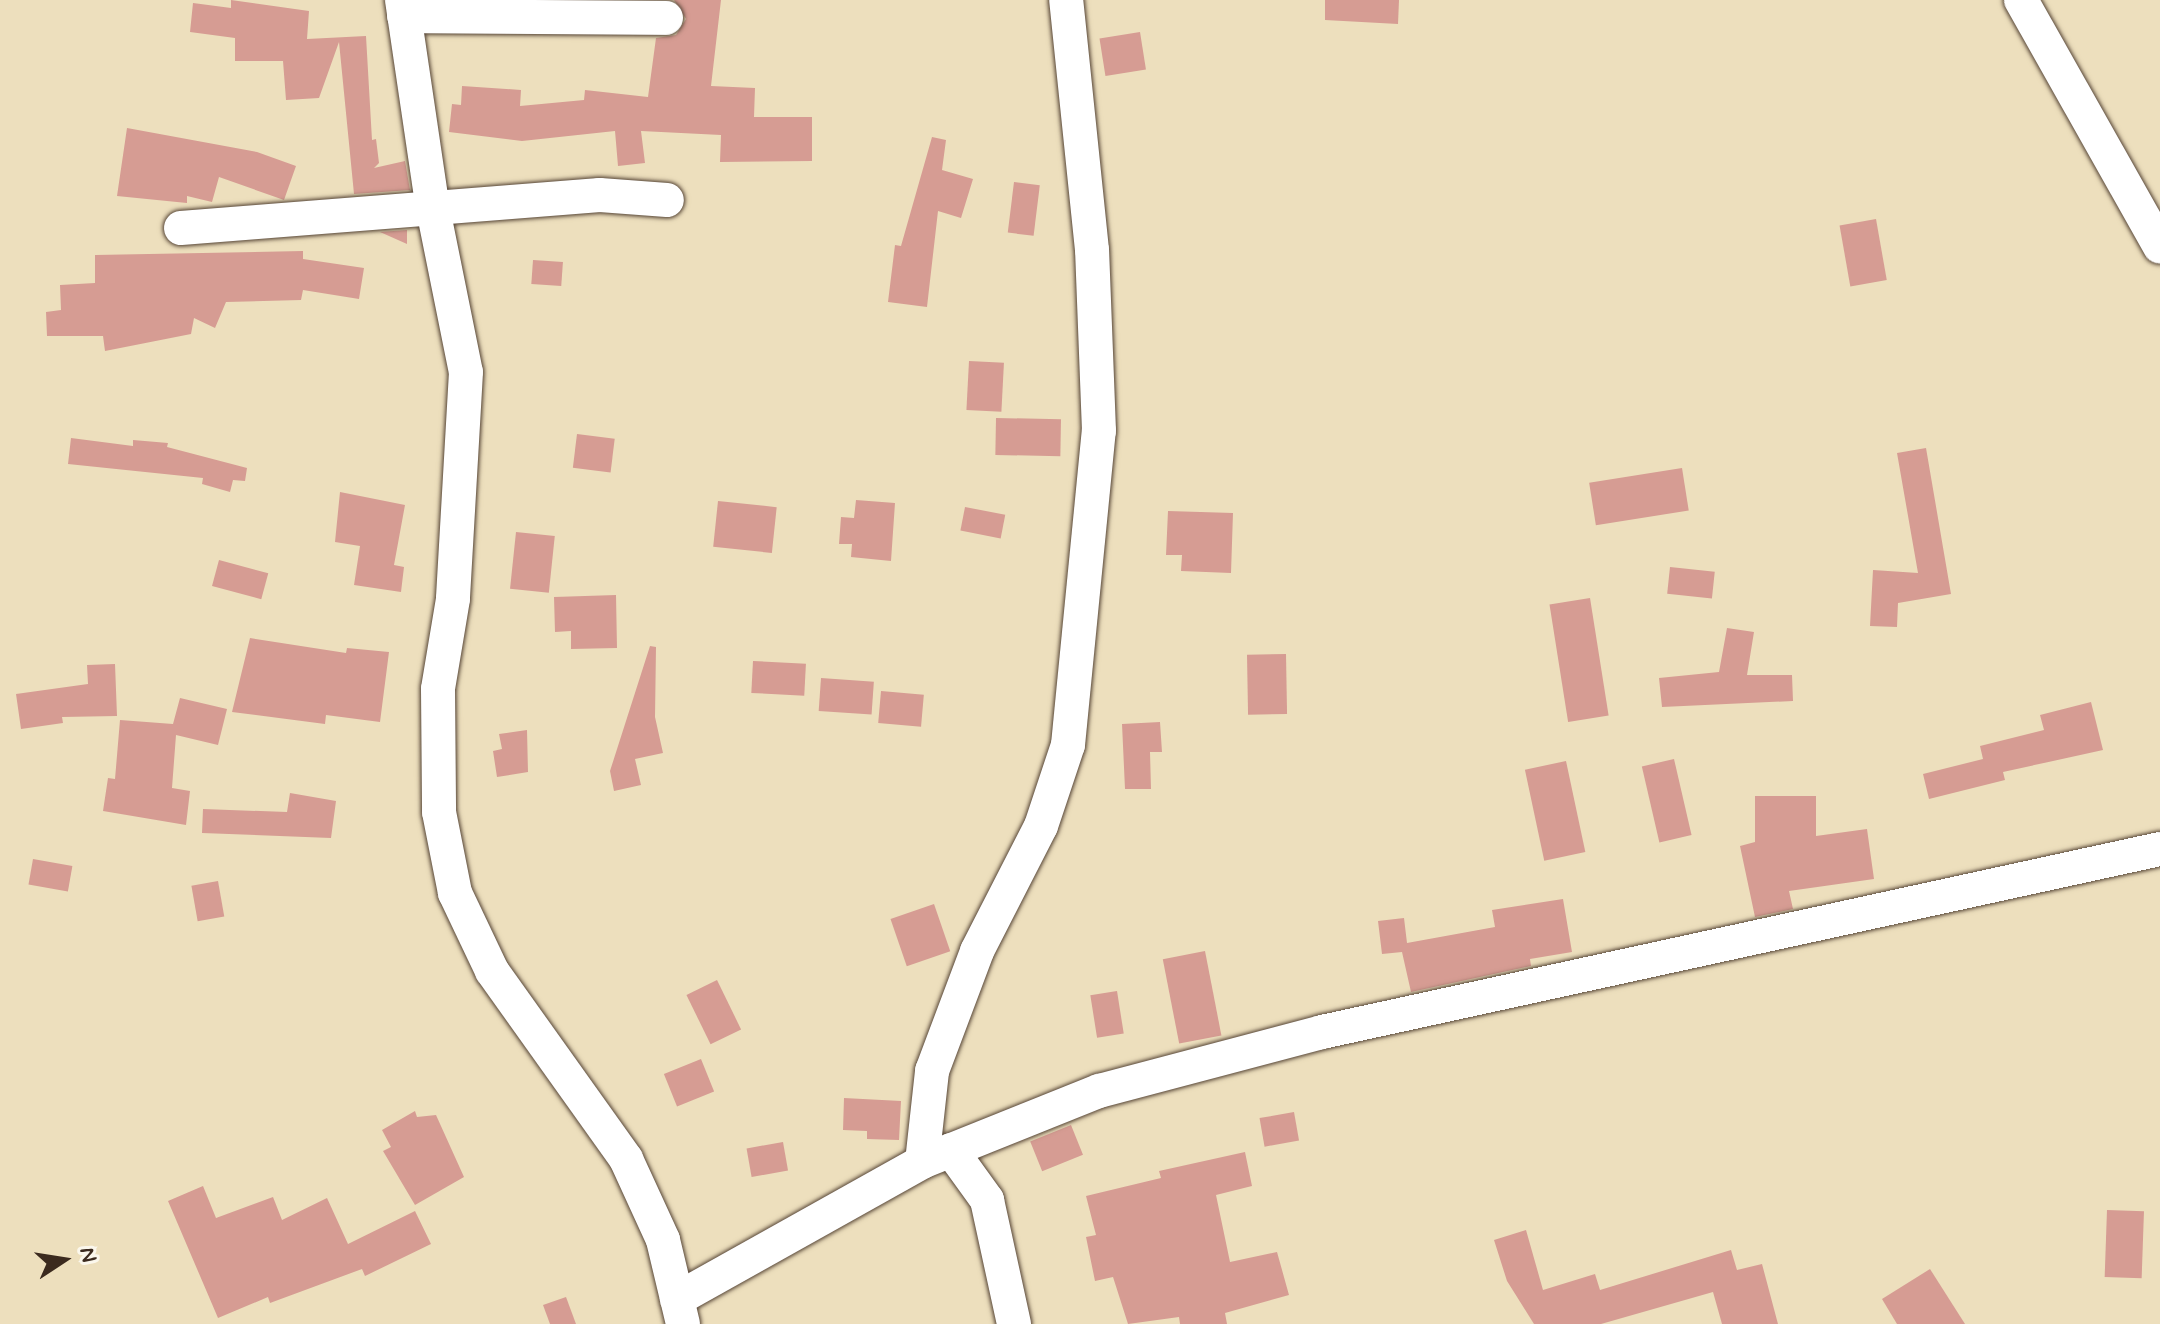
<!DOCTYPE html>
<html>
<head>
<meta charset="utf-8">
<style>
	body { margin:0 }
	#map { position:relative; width:2160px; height:1324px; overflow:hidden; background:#eddfbd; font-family:Mynerve,sans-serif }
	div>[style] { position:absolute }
	.building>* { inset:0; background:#d69c93; transform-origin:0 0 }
	.roads { filter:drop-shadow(0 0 2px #564536) drop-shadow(0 0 2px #564536) }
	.minor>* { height:34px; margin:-17px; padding:0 17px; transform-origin:17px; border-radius:17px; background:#fff }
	span { translate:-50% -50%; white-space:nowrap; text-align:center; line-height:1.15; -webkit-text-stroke:7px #fbf7ec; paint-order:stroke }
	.north { position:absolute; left:24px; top:1220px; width:80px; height:80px; -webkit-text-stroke:6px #fbf7ec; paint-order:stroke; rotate:78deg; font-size:22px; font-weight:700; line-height:32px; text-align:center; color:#3b2a1e }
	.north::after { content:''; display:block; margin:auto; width:28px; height:36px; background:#3b2a1e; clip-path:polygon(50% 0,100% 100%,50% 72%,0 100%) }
</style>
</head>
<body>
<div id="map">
	<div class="building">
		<div style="clip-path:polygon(231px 0,309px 11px,307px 39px,366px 36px,372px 140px,376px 139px,379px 163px,374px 168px,405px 161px,410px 190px,354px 194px,339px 42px,319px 98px,286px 100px,283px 61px,235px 61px,235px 38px,190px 32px,193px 3px,231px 8px)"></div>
		<div style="clip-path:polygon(674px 0,721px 0,711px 86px,755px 88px,754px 117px,812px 117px,812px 161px,720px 162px,721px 135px,641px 131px,645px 163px,618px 166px,615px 131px,522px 141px,449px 132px,452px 104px,461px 105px,462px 86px,521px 90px,520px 106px,584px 100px,585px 90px,648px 97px,656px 38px,676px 35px,686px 19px)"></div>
		<div style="clip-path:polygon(1325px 0,1399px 0,1398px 24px,1325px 20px)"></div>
		<div style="left:1140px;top:32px;width:38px;height:41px;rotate:81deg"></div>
		<div style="clip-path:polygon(127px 128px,257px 152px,296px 166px,284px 200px,219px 177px,212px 202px,187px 196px,187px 203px,117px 196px)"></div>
		<div style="clip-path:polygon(932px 137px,946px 140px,942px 170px,973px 179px,961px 218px,938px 211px,927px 307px,888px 302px,895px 245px,901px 246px)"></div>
		<div style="left:1014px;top:182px;width:26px;height:51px;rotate:7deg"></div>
		<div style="left:1876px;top:219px;width:62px;height:37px;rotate:80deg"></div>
		<div style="clip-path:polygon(407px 230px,407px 244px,380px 232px)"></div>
		<div style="clip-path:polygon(303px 251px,303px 259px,364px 268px,359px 299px,303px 290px,301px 300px,226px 302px,215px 328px,194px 318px,191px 334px,105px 351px,103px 336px,47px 336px,46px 312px,61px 310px,60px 285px,95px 283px,95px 255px)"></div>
		<div style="left:533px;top:260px;width:30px;height:24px;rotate:4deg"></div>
		<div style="left:969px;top:361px;width:35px;height:49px;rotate:3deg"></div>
		<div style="left:996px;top:418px;width:65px;height:37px;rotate:1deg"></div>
		<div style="left:577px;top:434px;width:38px;height:34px;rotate:7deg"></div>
		<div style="clip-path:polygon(71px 438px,133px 446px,133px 440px,168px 443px,167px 447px,247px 468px,245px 481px,233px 480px,230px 492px,202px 484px,203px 478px,68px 464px)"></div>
		<div style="clip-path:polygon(1926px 448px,1951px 594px,1898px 603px,1897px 627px,1870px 626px,1873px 570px,1918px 573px,1897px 453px)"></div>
		<div style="left:1682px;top:468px;width:43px;height:94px;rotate:81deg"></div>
		<div style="clip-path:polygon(340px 492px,405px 505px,394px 565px,404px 567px,401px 592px,354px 585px,360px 546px,335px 542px)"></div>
		<div style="clip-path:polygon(856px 500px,895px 503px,891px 561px,851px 557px,852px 544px,839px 544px,841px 517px,854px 518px)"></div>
		<div style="left:718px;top:501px;width:59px;height:46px;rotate:6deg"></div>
		<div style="left:965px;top:507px;width:41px;height:24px;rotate:11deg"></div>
		<div style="clip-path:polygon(1168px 511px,1233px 513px,1231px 573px,1181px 571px,1182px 555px,1166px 555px)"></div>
		<div style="left:516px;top:532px;width:39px;height:57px;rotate:6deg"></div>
		<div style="left:219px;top:560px;width:51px;height:27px;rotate:15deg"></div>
		<div style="left:1670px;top:567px;width:45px;height:27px;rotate:6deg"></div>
		<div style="clip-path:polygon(616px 595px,617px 648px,571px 649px,571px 631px,555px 632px,554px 597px)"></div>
		<div style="left:1590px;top:598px;width:119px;height:41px;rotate:81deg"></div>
		<div style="clip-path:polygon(1727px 628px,1754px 632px,1747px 675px,1792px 675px,1793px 701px,1662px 707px,1659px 678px,1719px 672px)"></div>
		<div style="clip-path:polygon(250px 638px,346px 653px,347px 648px,389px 652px,380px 722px,326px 715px,325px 724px,232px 712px)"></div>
		<div style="clip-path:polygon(650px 646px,656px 647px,655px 717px,663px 753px,635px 759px,641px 785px,614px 791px,610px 771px)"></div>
		<div style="left:1286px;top:654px;width:60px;height:39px;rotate:89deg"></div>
		<div style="left:753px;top:661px;width:53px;height:32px;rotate:3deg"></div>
		<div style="clip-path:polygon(115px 664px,117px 716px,62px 717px,63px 723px,21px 729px,16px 694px,88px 684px,87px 665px)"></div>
		<div style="left:821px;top:678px;width:53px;height:33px;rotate:4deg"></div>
		<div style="left:881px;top:691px;width:43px;height:32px;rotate:5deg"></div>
		<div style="clip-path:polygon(180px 698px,227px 709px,218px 745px,176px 735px,172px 788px,190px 791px,186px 825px,103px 811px,108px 778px,115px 779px,120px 720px,173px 724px)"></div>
		<div style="clip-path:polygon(2091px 702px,2103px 750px,2003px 772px,2005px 780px,1929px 799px,1923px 774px,1983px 759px,1980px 746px,2044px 730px,2040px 715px)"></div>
		<div style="clip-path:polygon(1160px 722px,1162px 752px,1150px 752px,1151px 789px,1125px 789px,1122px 724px)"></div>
		<div style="clip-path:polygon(527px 730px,528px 772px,497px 777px,493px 751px,502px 749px,499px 734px)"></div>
		<div style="left:1674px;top:759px;width:78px;height:33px;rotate:77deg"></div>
		<div style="left:1566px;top:761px;width:93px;height:42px;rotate:78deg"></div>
		<div style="clip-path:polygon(290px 793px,336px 801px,331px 838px,202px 833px,203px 809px,287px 812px)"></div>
		<div style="clip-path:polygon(1755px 796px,1816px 796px,1816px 836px,1867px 829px,1874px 879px,1789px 891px,1793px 909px,1755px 917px,1740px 846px,1755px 842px)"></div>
		<div style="left:33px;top:859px;width:40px;height:26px;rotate:10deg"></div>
		<div style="left:218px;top:881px;width:36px;height:27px;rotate:80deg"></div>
		<div style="clip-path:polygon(1563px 899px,1572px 952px,1530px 959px,1531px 966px,1411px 992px,1402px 952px,1382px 954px,1378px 921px,1404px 918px,1407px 943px,1495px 927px,1492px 910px)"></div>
		<div style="left:934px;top:904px;width:50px;height:46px;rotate:71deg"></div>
		<div style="left:1205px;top:951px;width:86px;height:43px;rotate:79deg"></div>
		<div style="left:717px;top:980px;width:55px;height:34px;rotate:64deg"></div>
		<div style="left:1117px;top:991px;width:43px;height:27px;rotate:81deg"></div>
		<div style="left:701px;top:1059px;width:35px;height:40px;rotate:68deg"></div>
		<div style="clip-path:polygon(844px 1098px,901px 1101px,899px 1140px,867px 1139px,867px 1131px,843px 1130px)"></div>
		<div style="clip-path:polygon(415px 1111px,417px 1117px,436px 1115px,464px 1177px,415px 1205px,383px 1151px,391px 1147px,382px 1130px)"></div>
		<div style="left:1294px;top:1112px;width:29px;height:35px;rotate:80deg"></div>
		<div style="left:1071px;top:1125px;width:32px;height:44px;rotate:68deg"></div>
		<div style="left:783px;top:1142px;width:29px;height:37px;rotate:80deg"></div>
		<div style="clip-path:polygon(1245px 1152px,1252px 1186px,1216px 1195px,1230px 1262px,1277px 1252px,1289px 1295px,1225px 1313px,1227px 1324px,1180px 1324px,1179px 1317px,1128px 1324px,1113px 1277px,1095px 1281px,1086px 1237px,1096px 1235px,1086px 1196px,1161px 1178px,1159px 1171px)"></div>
		<div style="clip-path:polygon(203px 1186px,216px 1218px,273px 1197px,282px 1220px,327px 1198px,348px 1244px,415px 1211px,431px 1244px,365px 1276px,362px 1269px,270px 1303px,268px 1297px,218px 1318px,168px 1201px)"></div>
		<div style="left:2107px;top:1210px;width:37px;height:67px;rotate:2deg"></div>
		<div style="clip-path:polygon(1526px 1230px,1543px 1290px,1595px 1274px,1600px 1290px,1731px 1250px,1737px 1270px,1762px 1264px,1778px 1324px,1722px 1324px,1713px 1292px,1601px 1324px,1534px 1324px,1507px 1281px,1494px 1240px)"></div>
		<div style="clip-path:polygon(1930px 1269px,1965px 1324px,1897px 1324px,1882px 1299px)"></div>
		<div style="clip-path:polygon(566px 1297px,576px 1324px,550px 1324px,543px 1305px)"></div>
	</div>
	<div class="roads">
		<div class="minor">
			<div style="left:402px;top:0;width:211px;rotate:81.6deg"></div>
			<div style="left:433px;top:209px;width:166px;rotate:78.6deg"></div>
			<div style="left:466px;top:372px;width:227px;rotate:93.3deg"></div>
			<div style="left:453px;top:599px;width:91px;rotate:99.5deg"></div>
			<div style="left:438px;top:689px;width:123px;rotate:89.5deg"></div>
			<div style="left:439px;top:812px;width:83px;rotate:78.8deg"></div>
			<div style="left:455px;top:893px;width:86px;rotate:64.6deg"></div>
			<div style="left:492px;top:971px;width:231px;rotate:54.5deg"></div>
			<div style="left:626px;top:1159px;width:89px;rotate:65.4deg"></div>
			<div style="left:663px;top:1240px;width:86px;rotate:76.6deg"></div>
			<div style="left:2021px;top:0;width:283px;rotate:60.6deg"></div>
			<div style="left:404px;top:16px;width:262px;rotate:0.4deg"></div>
			<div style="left:181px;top:228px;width:420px;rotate:-4.5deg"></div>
			<div style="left:600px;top:195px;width:67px;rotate:4.3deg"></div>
			<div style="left:951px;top:1150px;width:62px;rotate:54.2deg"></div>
			<div style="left:987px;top:1200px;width:127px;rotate:77.7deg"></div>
			<div style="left:922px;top:1162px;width:92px;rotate:-83.7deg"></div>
			<div style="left:932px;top:1071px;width:128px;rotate:-69.4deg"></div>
			<div style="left:977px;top:951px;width:140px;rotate:-62.9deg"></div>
			<div style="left:1041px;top:826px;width:85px;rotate:-71.6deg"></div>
			<div style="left:1068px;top:745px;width:316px;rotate:-84.4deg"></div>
			<div style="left:1099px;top:431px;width:181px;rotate:-92.2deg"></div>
			<div style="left:1092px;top:250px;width:251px;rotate:-95.9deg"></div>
			<div style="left:677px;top:1299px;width:281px;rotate:-29.2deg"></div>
			<div style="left:922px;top:1162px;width:191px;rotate:-21.9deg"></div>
			<div style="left:1099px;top:1091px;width:231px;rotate:-14.8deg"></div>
			<div style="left:1322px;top:1032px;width:858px;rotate:-12.32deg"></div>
		</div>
	</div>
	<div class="north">N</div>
</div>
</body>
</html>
